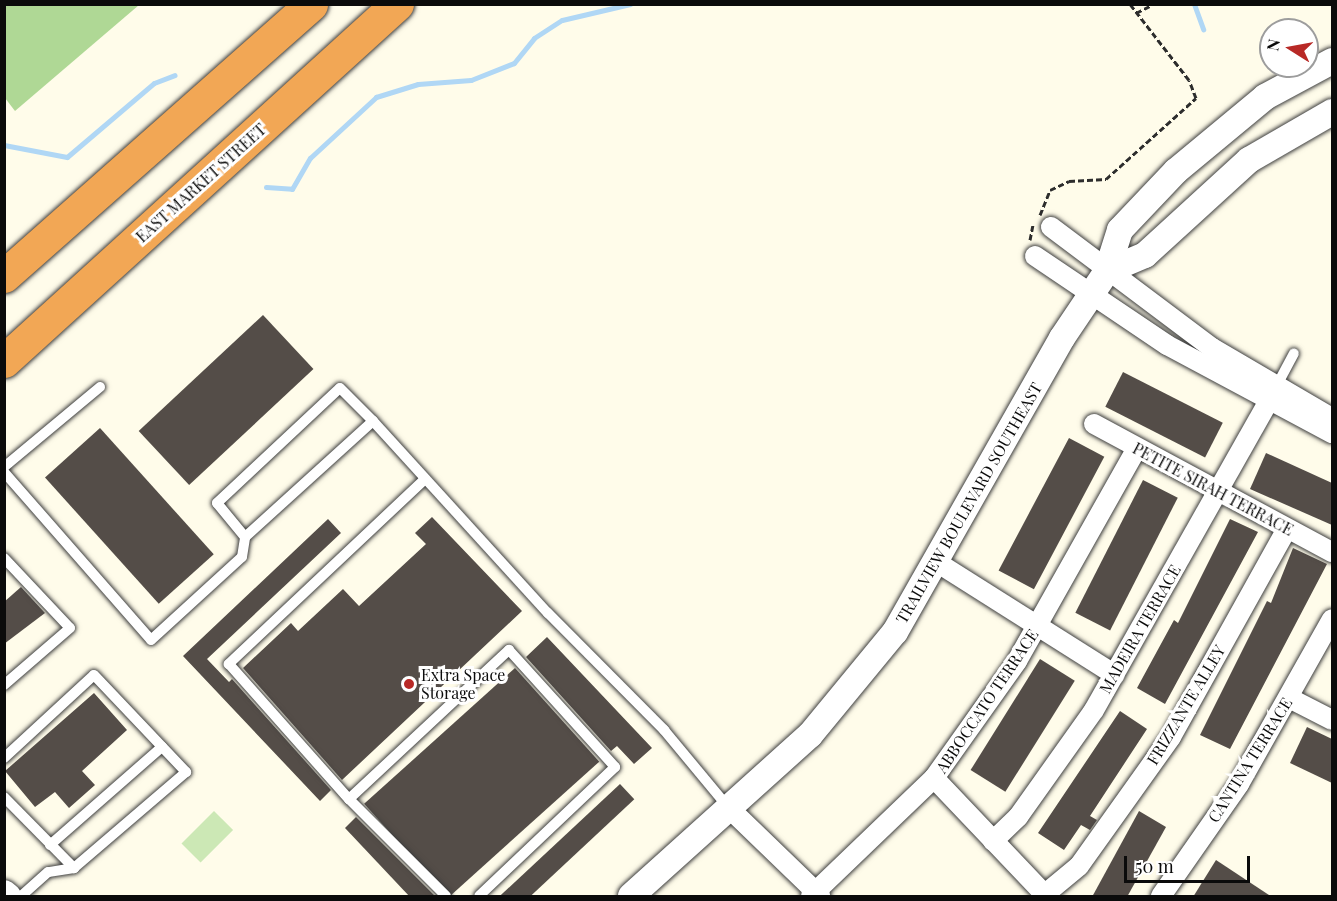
<!DOCTYPE html>
<html>
<head>
<meta charset="utf-8">
<style>
	body { margin:0 }
	#map { position:relative; width:1337px; height:901px; overflow:hidden; background:#fffcea; font-family:"Playfair Display",serif }
	div>[style] { position:absolute }
	.green>* { inset:0; background:#cce8b5; transform-origin:0 0 }
	.forest>* { inset:0; background:#afd895 }
	.stream>* { height:5px; margin:-2.5px; padding:0 2.5px; transform-origin:2.5px; border-radius:2.5px; background:#b0d7f5 }
	.building>* { inset:0; background:#544d48; transform-origin:0 0 }
	.path>* { height:3px; margin-top:-1.5px; transform-origin:0; background:repeating-linear-gradient(90deg,#2d2d2d 0 6px,transparent 0 9px) }
	.roads { filter:drop-shadow(0 0 2px #3e3e3e) drop-shadow(0 0 2px #3e3e3e) }
	.service>* { height:10px; margin:-5px; padding:0 5px; transform-origin:5px; border-radius:5px; background:#fff }
	.minor>* { height:20px; margin:-10px; padding:0 10px; transform-origin:10px; border-radius:10px; background:#fff }
	.tertiary>* { height:26px; margin:-13px; padding:0 13px; transform-origin:13px; border-radius:13px; background:#fff }
	.motorway>* { height:33px; margin:-16.5px; padding:0 16.5px; transform-origin:16.5px; border-radius:16.5px; background:#f2a755 }
	.dots>* { width:16px; height:16px; translate:-50% -50%; box-sizing:border-box; border:3px solid #fff; border-radius:50% }
	span { translate:-50% -50%; white-space:nowrap; text-align:center; line-height:1.15; -webkit-text-stroke:6px #fff; paint-order:stroke }
	.street-label { font-size:16px; color:#0b0b0b }
	.poi-label { font-size:16px; color:#0b0b0b }
	.left { translate:0 -50%; text-align:left }
	.frame { position:absolute; inset:0; border:6px solid #0b0b0b; pointer-events:none }
	.north { position:absolute; left:1259px; top:18px; width:60px; height:60px; box-sizing:border-box; background:#fff; border:2px solid #9d9d9d; border-radius:50%; rotate:281deg; font-size:16px; font-weight:700; line-height:24px; text-align:center; color:#0b0b0b }
	.north::after { content:''; display:block; margin:auto; width:21px; height:27px; background:#b82926; clip-path:polygon(50% 0,100% 100%,50% 72%,0 100%) }
	.scale { position:absolute; left:1124px; top:856px; width:126px; height:27px; box-sizing:border-box; border:3px solid #0b0b0b; border-top:0; padding-left:8px; font-size:18px; line-height:21px; white-space:nowrap; color:#0b0b0b; -webkit-text-stroke:4px #fff; paint-order:stroke }
</style>
</head>
<body>
<div id="map">
	<div class="green">
		<div style="left:214px;top:811px;width:27px;height:46px;rotate:45deg"></div>
	</div>
	<div class="forest">
		<div style="clip-path:polygon(5px 4px,139px 4px,139px 5px,15px 111px,5px 98px)"></div>
	</div>
	<div class="stream">
		<div style="left:1194px;top:4px;width:27px;rotate:70deg"></div>
		<div style="left:4px;top:145px;width:64px;rotate:10.8deg"></div>
		<div style="left:67px;top:157px;width:114px;rotate:-40.4deg"></div>
		<div style="left:154px;top:83px;width:22px;rotate:-21deg"></div>
		<div style="left:266px;top:187px;width:26px;rotate:4deg"></div>
		<div style="left:292px;top:189px;width:36px;rotate:-60deg"></div>
		<div style="left:310px;top:158px;width:90px;rotate:-42.7deg"></div>
		<div style="left:376px;top:97px;width:44px;rotate:-17.2deg"></div>
		<div style="left:418px;top:84px;width:53px;rotate:-4.3deg"></div>
		<div style="left:471px;top:80px;width:46px;rotate:-21.6deg"></div>
		<div style="left:514px;top:63px;width:32px;rotate:-51deg"></div>
		<div style="left:534px;top:38px;width:33px;rotate:-33deg"></div>
		<div style="left:562px;top:20px;width:70px;rotate:-13.2deg"></div>
	</div>
	<div class="building">
		<div style="left:263px;top:315px;width:74px;height:170px;rotate:47deg"></div>
		<div style="left:1123px;top:372px;width:112px;height:39px;rotate:27deg"></div>
		<div style="left:100px;top:428px;width:170px;height:74px;rotate:48deg"></div>
		<div style="left:1069px;top:438px;width:40px;height:150px;rotate:28deg"></div>
		<div style="clip-path:polygon(1266px 453px,1332px 483px,1332px 525px,1250px 489px)"></div>
		<div style="left:1143px;top:480px;width:39px;height:149px;rotate:27deg"></div>
		<div style="clip-path:polygon(432px 517px,522px 611px,342px 780px,243px 668px,291px 623px,298px 631px,343px 589px,359px 606px,426px 544px,415px 533px)"></div>
		<div style="clip-path:polygon(328px 519px,341px 533px,207px 659px,229px 682px,232px 679px,331px 790px,320px 801px,183px 656px)"></div>
		<div style="clip-path:polygon(1230px 519px,1258px 532px,1165px 704px,1137px 688px,1174px 620px,1178px 623px)"></div>
		<div style="clip-path:polygon(1293px 548px,1327px 564px,1230px 749px,1200px 735px,1267px 601px,1271px 603px)"></div>
		<div style="clip-path:polygon(21px 587px,45px 613px,4px 644px,4px 602px)"></div>
		<div style="clip-path:polygon(547px 637px,652px 748px,634px 764px,617px 746px,611px 751px,526px 657px)"></div>
		<div style="left:1040px;top:659px;width:41px;height:131px;rotate:32deg"></div>
		<div style="left:515px;top:668px;width:126px;height:203px;rotate:48deg"></div>
		<div style="clip-path:polygon(94px 693px,127px 730px,82px 771px,95px 785px,69px 808px,55px 792px,35px 807px,5px 771px)"></div>
		<div style="clip-path:polygon(1120px 711px,1147px 729px,1090px 816px,1097px 820px,1090px 830px,1081px 825px,1064px 850px,1038px 833px)"></div>
		<div style="clip-path:polygon(1307px 727px,1332px 739px,1332px 783px,1290px 763px)"></div>
		<div style="left:620px;top:784px;width:21px;height:164px;rotate:47deg"></div>
		<div style="clip-path:polygon(1139px 811px,1166px 827px,1127px 897px,1092px 897px)"></div>
		<div style="clip-path:polygon(356px 817px,436px 897px,410px 897px,345px 828px)"></div>
		<div style="clip-path:polygon(1216px 860px,1272px 897px,1193px 897px)"></div>
	</div>
	<div class="path">
		<div style="left:1136px;top:13px;width:18px;rotate:-27deg"></div>
		<div style="left:1040px;top:215px;width:27px;rotate:-68deg"></div>
		<div style="left:1050px;top:190px;width:21px;rotate:-25deg"></div>
		<div style="left:1069px;top:181px;width:37px;rotate:-3deg"></div>
		<div style="left:1106px;top:179px;width:121px;rotate:-42deg"></div>
		<div style="left:1196px;top:98px;width:19px;rotate:-111deg"></div>
		<div style="left:1189px;top:80px;width:96px;rotate:-127.8deg"></div>
		<div style="left:1030px;top:240px;width:16px;rotate:-79deg"></div>
	</div>
	<div class="roads">
		<div class="service">
			<div style="left:1276px;top:387px;width:38px;rotate:-62deg"></div>
			<div style="left:373px;top:421px;width:173px;rotate:137.8deg"></div>
			<div style="left:245px;top:537px;width:44px;rotate:-129.5deg"></div>
			<div style="left:217px;top:503px;width:168px;rotate:-43.1deg"></div>
			<div style="left:340px;top:388px;width:47px;rotate:45deg"></div>
			<div style="left:373px;top:421px;width:260px;rotate:47.7deg"></div>
			<div style="left:548px;top:613px;width:165px;rotate:45.2deg"></div>
			<div style="left:664px;top:730px;width:100px;rotate:50.3deg"></div>
			<div style="left:4px;top:467px;width:125px;rotate:-39.8deg"></div>
			<div style="left:4px;top:472px;width:223px;rotate:48.8deg"></div>
			<div style="left:151px;top:640px;width:123px;rotate:-42.4deg"></div>
			<div style="left:242px;top:557px;width:20px;rotate:-81deg"></div>
			<div style="left:425px;top:479px;width:270px;rotate:136.7deg"></div>
			<div style="left:229px;top:664px;width:181px;rotate:48.4deg"></div>
			<div style="left:349px;top:799px;width:219px;rotate:-43deg"></div>
			<div style="left:509px;top:650px;width:158px;rotate:47.8deg"></div>
			<div style="left:615px;top:767px;width:187px;rotate:136.5deg"></div>
			<div style="left:4px;top:558px;width:96px;rotate:46.7deg"></div>
			<div style="left:70px;top:628px;width:87px;rotate:139.2deg"></div>
			<div style="left:4px;top:758px;width:122px;rotate:-42.7deg"></div>
			<div style="left:94px;top:675px;width:134px;rotate:46.5deg"></div>
			<div style="left:186px;top:772px;width:148px;rotate:139.4deg"></div>
			<div style="left:74px;top:868px;width:26px;rotate:171deg"></div>
			<div style="left:48px;top:872px;width:36px;rotate:138deg"></div>
			<div style="left:4px;top:797px;width:100px;rotate:45.4deg"></div>
			<div style="left:349px;top:799px;width:137px;rotate:45deg"></div>
			<div style="left:50px;top:845px;width:149px;rotate:-41.2deg"></div>
		</div>
		<div class="minor">
			<div style="left:1051px;top:227px;width:201px;rotate:36.9deg"></div>
			<div style="left:1212px;top:348px;width:139px;rotate:30.3deg"></div>
			<div style="left:1035px;top:256px;width:159px;rotate:34deg"></div>
			<div style="left:1167px;top:345px;width:187px;rotate:28.1deg"></div>
			<div style="left:1094px;top:424px;width:270px;rotate:28.3deg"></div>
			<div style="left:938px;top:563px;width:209px;rotate:32.3deg"></div>
			<div style="left:1289px;top:698px;width:48px;rotate:27.1deg"></div>
			<div style="left:934px;top:778px;width:163px;rotate:46.5deg"></div>
			<div style="left:729px;top:808px;width:127px;rotate:44deg"></div>
			<div style="left:993px;top:841px;width:35px;rotate:-44deg"></div>
			<div style="left:1018px;top:817px;width:131px;rotate:-54.6deg"></div>
			<div style="left:1094px;top:710px;width:354px;rotate:-60.5deg"></div>
			<div style="left:1044px;top:895px;width:45px;rotate:-39.6deg"></div>
			<div style="left:1079px;top:866px;width:158px;rotate:-54.5deg"></div>
			<div style="left:1171px;top:737px;width:238px;rotate:-60.9deg"></div>
			<div style="left:811px;top:896px;width:170px;rotate:-43.8deg"></div>
			<div style="left:934px;top:778px;width:143px;rotate:-54.6deg"></div>
			<div style="left:1017px;top:661px;width:244px;rotate:-60.6deg"></div>
			<div style="left:1161px;top:896px;width:136px;rotate:-55.1deg"></div>
			<div style="left:1239px;top:784px;width:189px;rotate:-60.6deg"></div>
		</div>
		<div class="tertiary">
			<div style="left:1107px;top:271px;width:41px;rotate:-22.8deg"></div>
			<div style="left:1145px;top:255px;width:141px;rotate:-42.4deg"></div>
			<div style="left:1249px;top:160px;width:96px;rotate:-30deg"></div>
			<div style="left:4px;top:893px;width:5px;rotate:37deg"></div>
			<div style="left:631px;top:896px;width:241px;rotate:-42deg"></div>
			<div style="left:810px;top:735px;width:134px;rotate:-50.5deg"></div>
			<div style="left:895px;top:632px;width:338px;rotate:-60.4deg"></div>
			<div style="left:1062px;top:338px;width:81px;rotate:-56.1deg"></div>
			<div style="left:1107px;top:271px;width:43px;rotate:-72.4deg"></div>
			<div style="left:1120px;top:230px;width:81px;rotate:-46.5deg"></div>
			<div style="left:1176px;top:171px;width:116px;rotate:-39.7deg"></div>
			<div style="left:1265px;top:97px;width:76px;rotate:-28.2deg"></div>
		</div>
		<div class="motorway">
			<div style="left:4px;top:276px;width:410px;rotate:-41.5deg"></div>
			<div style="left:4px;top:361px;width:531px;rotate:-42.25deg"></div>
		</div>
	</div>
	<div class="dots">
		<div style="left:409px;top:684px;background:#b82926"></div>
	</div>
	<div class="street-label">
		<span style="left:201px;top:183px;rotate:-42deg">EAST MARKET STREET</span>
		<span style="left:1213px;top:489px;rotate:28deg">PETITE SIRAH TERRACE</span>
		<span style="left:969px;top:503px;rotate:-60deg">TRAILVIEW BOULEVARD SOUTHEAST</span>
		<span style="left:1140px;top:629px;rotate:-60deg">MADEIRA TERRACE</span>
		<span style="left:987px;top:701px;rotate:-56deg">ABBOCCATO TERRACE</span>
		<span style="left:1186px;top:705px;rotate:-59deg">FRIZZANTE ALLEY</span>
		<span style="left:1250px;top:760px;rotate:-58deg">CANTINA TERRACE</span>
	</div>
	<div class="poi-label">
		<span class="left" style="left:421px;top:684px">Extra Space<br>Storage</span>
	</div>
	<div class="frame"></div>
	<div class="north">N</div>
	<div class="scale">50 m</div>
</div>
</body>
</html>
